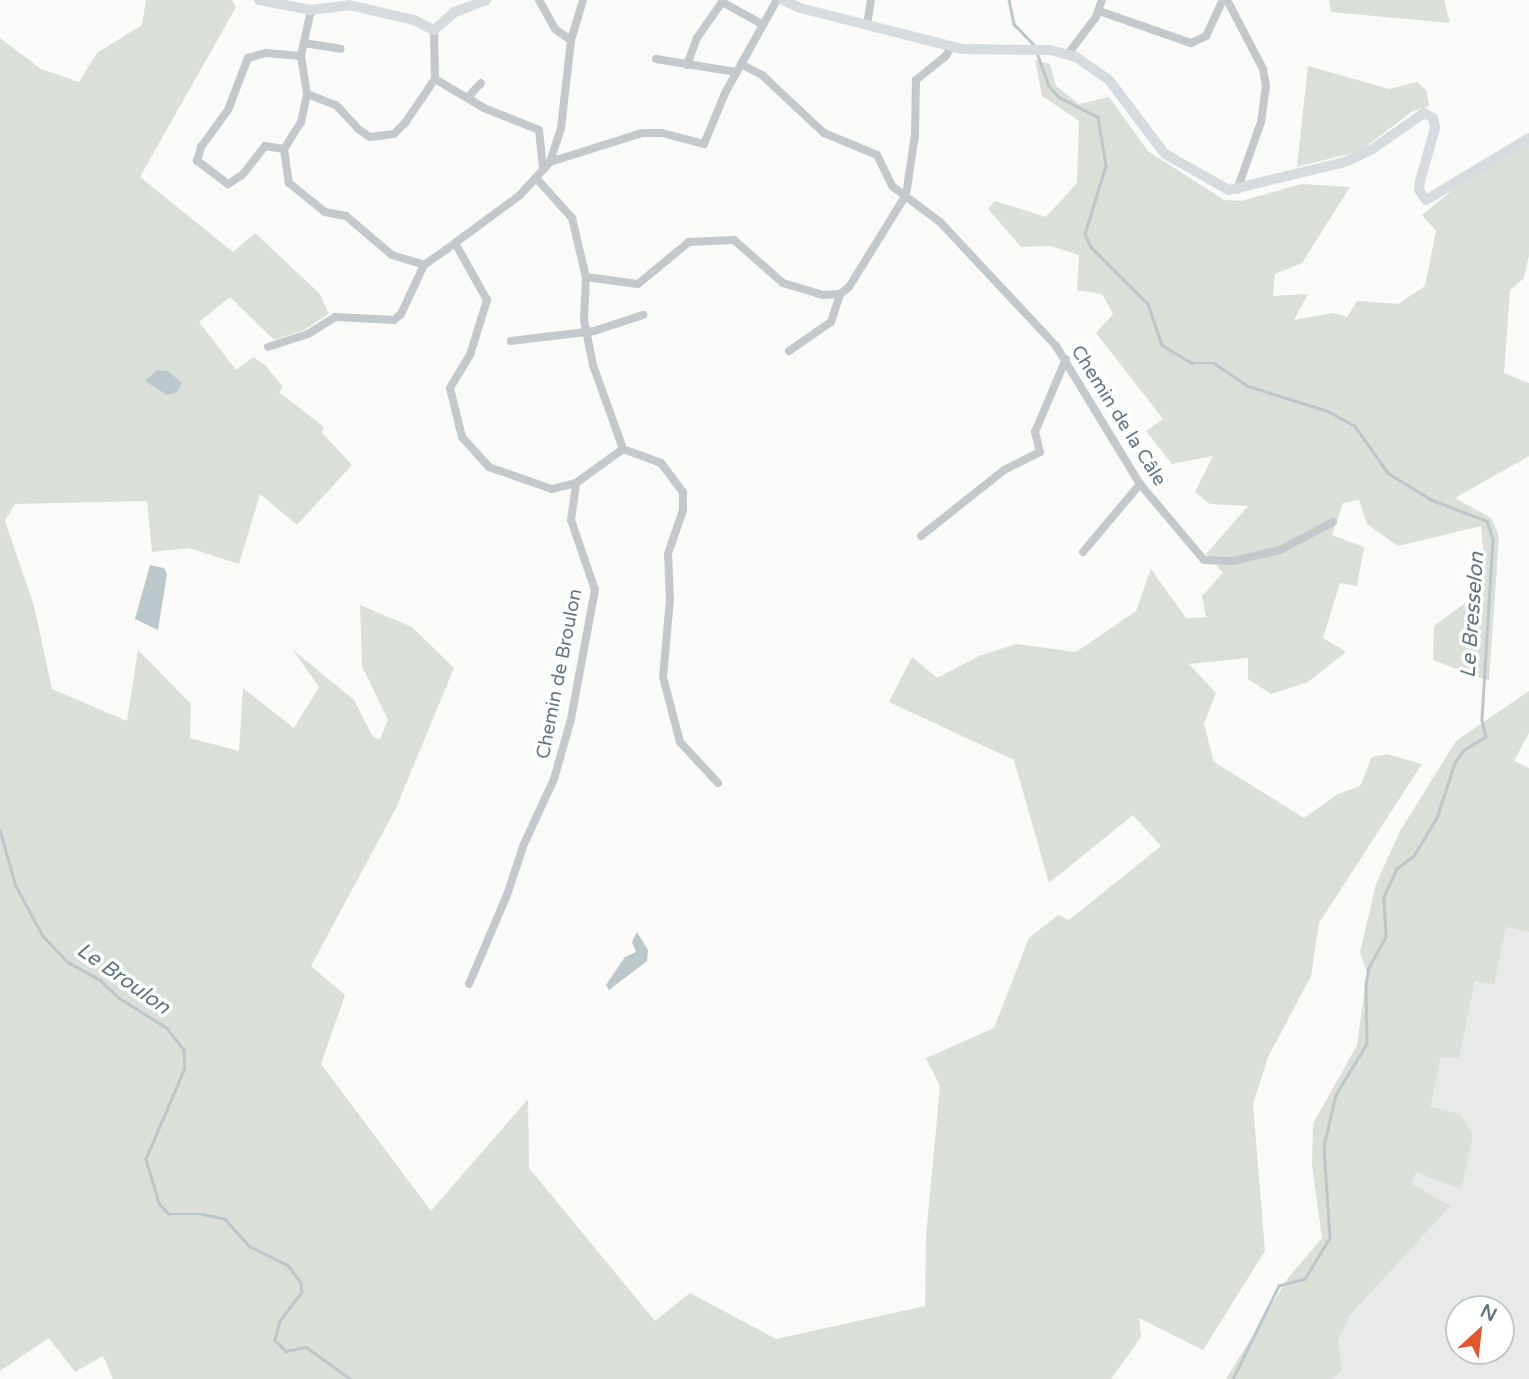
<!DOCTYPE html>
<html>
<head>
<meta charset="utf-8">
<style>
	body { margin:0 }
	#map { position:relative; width:1529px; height:1379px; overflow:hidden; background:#fafaf8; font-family:"Varela Round",sans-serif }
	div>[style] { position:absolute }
	.built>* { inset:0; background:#e8e9e9 }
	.green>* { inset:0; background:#dadfd7 }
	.water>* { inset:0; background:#bbc7cb }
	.stream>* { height:2.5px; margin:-1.25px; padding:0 1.25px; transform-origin:1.25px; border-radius:1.25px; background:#bbc7cb }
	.street>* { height:8px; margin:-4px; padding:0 4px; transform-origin:4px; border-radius:4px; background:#c3c8cc }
	.secondary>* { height:10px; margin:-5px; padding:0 5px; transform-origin:5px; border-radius:5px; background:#d6dbdf }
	span { translate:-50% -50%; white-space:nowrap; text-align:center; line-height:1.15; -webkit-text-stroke:7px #fff; paint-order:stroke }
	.street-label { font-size:19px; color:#657683 }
	.water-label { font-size:21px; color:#60757c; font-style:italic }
	.north { position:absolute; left:1445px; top:1295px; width:70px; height:70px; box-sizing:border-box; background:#fff; border:2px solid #c1c8cd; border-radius:50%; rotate:27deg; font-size:19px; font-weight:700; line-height:28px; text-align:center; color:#657683 }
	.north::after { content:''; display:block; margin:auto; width:24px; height:32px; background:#e4572e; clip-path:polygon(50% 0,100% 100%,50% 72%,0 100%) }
</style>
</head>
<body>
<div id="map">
	<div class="built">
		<div style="clip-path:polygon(evenodd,1506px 927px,1529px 932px,1529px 1379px,1332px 1379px,1342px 1370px,1338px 1341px,1349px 1316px,1451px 1206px,1412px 1184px,1416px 1171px,1462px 1188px,1431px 1108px,1441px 1057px,1459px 1059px,1475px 981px,1494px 983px,1506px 927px,1459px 1309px,1501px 1309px,1501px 1351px,1459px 1351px,1459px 1309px)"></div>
	</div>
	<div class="green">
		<div style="clip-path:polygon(146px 0,232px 0,236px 7px,140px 177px,233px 252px,255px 233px,320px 294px,329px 314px,304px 330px,274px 340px,230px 297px,199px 322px,236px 370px,253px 357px,265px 365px,283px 387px,279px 392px,324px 427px,322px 433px,352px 465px,297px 525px,260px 494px,239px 564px,189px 548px,152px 552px,147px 501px,15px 504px,5px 521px,34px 606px,52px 689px,127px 721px,138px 650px,191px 704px,190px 738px,239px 751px,243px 688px,294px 728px,319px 687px,292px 649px,354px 700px,373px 737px,380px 739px,388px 720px,362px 666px,360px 605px,412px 627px,454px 668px,396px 808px,311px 966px,345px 995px,321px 1064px,431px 1211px,528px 1099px,529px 1168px,655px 1321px,690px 1293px,776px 1339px,925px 1306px,926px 1236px,940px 1086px,926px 1058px,994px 1028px,1029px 938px,1058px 915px,1069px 920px,1161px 846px,1133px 815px,1049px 883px,1014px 760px,889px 702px,912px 657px,937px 678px,979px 656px,1016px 644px,1076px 652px,1136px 611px,1151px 569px,1186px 618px,1206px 617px,1202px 596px,1223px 573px,1206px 554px,1248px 506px,1210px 504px,1195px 492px,1213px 456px,1172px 464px,1146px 431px,1163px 419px,1096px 333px,1113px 314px,1102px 294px,1077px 290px,1079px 255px,1051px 246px,1021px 247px,988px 209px,995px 201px,1046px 217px,1077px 183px,1079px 121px,1042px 96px,1035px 60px,1050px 64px,1056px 86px,1079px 104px,1109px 97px,1148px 151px,1224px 200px,1241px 201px,1301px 184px,1350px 187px,1302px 263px,1275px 274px,1273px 296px,1308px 294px,1294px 320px,1333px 313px,1347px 317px,1357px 301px,1398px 304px,1425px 286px,1436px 231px,1422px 215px,1461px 183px,1529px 144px,1529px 255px,1524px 278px,1510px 290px,1504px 373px,1529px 383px,1529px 456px,1455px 498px,1491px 518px,1499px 536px,1489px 681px,1433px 660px,1434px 626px,1472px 598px,1484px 558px,1481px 526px,1398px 546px,1367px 524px,1359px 500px,1343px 503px,1332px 535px,1364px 547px,1357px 586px,1340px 583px,1323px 638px,1346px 652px,1308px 682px,1271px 694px,1248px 679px,1248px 658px,1189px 664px,1216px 693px,1204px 724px,1214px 762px,1304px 818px,1338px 794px,1360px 786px,1372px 757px,1387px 754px,1422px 764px,1319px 923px,1311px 976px,1268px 1057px,1253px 1104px,1265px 1251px,1203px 1350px,1139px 1318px,1141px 1337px,1111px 1379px,113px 1379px,103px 1356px,75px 1372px,49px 1338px,0 1371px,0 38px,41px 69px,79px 82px,97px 53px,142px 25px)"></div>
		<div style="clip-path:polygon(1329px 0,1444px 0,1450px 23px,1331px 12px)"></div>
		<div style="clip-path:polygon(1308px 66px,1389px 89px,1417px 82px,1427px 91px,1429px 106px,1413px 111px,1360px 151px,1297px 167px)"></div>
		<div style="clip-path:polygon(1529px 691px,1529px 733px,1514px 761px,1529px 768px,1529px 932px,1506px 927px,1494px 984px,1475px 981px,1459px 1059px,1441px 1057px,1431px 1107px,1460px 1114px,1473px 1135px,1461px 1189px,1416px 1172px,1412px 1184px,1451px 1206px,1349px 1316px,1338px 1341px,1342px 1370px,1332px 1379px,1226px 1379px,1288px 1278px,1322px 1238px,1312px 1165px,1313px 1124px,1357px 1045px,1367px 973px,1360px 952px,1376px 884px,1400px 831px,1456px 741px)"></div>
	</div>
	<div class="water">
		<div style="clip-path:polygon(157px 370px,168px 371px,182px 383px,177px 392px,167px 395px,145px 381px)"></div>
		<div style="clip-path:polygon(150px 565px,164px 568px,167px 574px,158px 630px,135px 619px)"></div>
		<div style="clip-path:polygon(637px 932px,648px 950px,647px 961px,609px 990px,606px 985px,614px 973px,625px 957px,636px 952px,632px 942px)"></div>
	</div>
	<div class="stream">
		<div style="left:1009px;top:0;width:25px;rotate:78deg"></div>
		<div style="left:1014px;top:24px;width:30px;rotate:46deg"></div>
		<div style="left:1037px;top:53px;width:35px;rotate:70deg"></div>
		<div style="left:1049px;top:86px;width:15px;rotate:48deg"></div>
		<div style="left:1059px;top:97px;width:44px;rotate:27.1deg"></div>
		<div style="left:1098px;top:117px;width:50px;rotate:80.7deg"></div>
		<div style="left:1106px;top:166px;width:71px;rotate:107.2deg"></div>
		<div style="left:1085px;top:234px;width:14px;rotate:65deg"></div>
		<div style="left:1091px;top:247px;width:81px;rotate:45deg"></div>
		<div style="left:1148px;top:304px;width:43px;rotate:71.1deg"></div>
		<div style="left:1162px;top:345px;width:35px;rotate:31deg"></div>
		<div style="left:1192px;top:363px;width:22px"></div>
		<div style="left:1214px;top:363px;width:41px;rotate:34.1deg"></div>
		<div style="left:1248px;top:386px;width:84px;rotate:17.4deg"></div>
		<div style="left:1328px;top:411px;width:31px;rotate:29deg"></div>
		<div style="left:1355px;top:426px;width:57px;rotate:54.9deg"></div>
		<div style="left:1388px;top:473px;width:52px;rotate:31.5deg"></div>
		<div style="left:1432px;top:500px;width:59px;rotate:20.9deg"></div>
		<div style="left:1487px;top:521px;width:19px;rotate:72deg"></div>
		<div style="left:1493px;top:539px;width:181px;rotate:93.5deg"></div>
		<div style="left:1482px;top:720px;width:17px;rotate:77deg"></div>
		<div style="left:1486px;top:737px;width:26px;rotate:149deg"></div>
		<div style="left:1464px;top:750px;width:16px;rotate:125deg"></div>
		<div style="left:1455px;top:763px;width:58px;rotate:108.1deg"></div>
		<div style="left:1437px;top:818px;width:44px;rotate:121.2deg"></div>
		<div style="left:1414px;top:856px;width:21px;rotate:143deg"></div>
		<div style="left:1397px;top:869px;width:31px;rotate:115deg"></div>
		<div style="left:1384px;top:897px;width:40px;rotate:87.1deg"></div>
		<div style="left:1386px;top:937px;width:35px;rotate:119deg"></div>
		<div style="left:1369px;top:968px;width:17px;rotate:100deg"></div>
		<div style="left:1366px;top:985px;width:59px;rotate:89deg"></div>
		<div style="left:1367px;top:1044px;width:60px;rotate:121.3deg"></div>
		<div style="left:1336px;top:1095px;width:52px;rotate:103.2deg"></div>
		<div style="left:1324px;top:1146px;width:92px;rotate:86.3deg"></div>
		<div style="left:1330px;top:1238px;width:48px;rotate:121.4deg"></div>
		<div style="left:1305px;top:1279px;width:27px;rotate:165deg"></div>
		<div style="left:1279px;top:1286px;width:104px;rotate:116.3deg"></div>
		<div style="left:0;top:830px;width:58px;rotate:74.1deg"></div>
		<div style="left:16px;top:886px;width:57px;rotate:61.6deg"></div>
		<div style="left:43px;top:936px;width:36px;rotate:46deg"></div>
		<div style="left:68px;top:962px;width:37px;rotate:29deg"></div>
		<div style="left:100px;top:980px;width:25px;rotate:43deg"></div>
		<div style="left:118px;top:997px;width:58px;rotate:32.3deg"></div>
		<div style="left:167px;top:1028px;width:28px;rotate:52deg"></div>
		<div style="left:184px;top:1050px;width:18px;rotate:87deg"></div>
		<div style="left:185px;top:1068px;width:99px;rotate:113.2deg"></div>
		<div style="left:146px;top:1159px;width:46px;rotate:73.5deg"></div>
		<div style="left:159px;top:1203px;width:15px;rotate:48deg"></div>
		<div style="left:169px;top:1214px;width:33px"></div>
		<div style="left:202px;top:1214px;width:24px;rotate:12deg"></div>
		<div style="left:225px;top:1219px;width:36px;rotate:48deg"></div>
		<div style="left:249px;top:1246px;width:43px;rotate:26deg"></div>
		<div style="left:288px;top:1265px;width:22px;rotate:54deg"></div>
		<div style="left:301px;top:1283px;width:9px;rotate:84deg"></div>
		<div style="left:302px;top:1292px;width:36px;rotate:127deg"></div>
		<div style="left:280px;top:1321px;width:20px;rotate:105deg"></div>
		<div style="left:275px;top:1340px;width:16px;rotate:45deg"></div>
		<div style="left:286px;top:1351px;width:20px;rotate:-11deg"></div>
		<div style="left:306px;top:1347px;width:55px;rotate:35.4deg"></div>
	</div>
	<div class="street">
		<div style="left:539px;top:0;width:33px;rotate:61deg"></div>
		<div style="left:555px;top:29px;width:19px;rotate:35deg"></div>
		<div style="left:1227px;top:0;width:78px;rotate:62.4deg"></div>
		<div style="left:1263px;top:69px;width:17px;rotate:80deg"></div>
		<div style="left:1266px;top:86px;width:36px;rotate:98deg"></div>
		<div style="left:1261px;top:122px;width:72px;rotate:109.4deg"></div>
		<div style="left:311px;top:10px;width:47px;rotate:102.3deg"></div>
		<div style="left:301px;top:56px;width:38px;rotate:81deg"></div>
		<div style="left:307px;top:94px;width:29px;rotate:102deg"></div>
		<div style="left:301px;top:122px;width:32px;rotate:122deg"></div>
		<div style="left:284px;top:149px;width:34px;rotate:82deg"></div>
		<div style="left:289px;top:183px;width:46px;rotate:38.9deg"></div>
		<div style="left:325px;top:212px;width:21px;rotate:11deg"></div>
		<div style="left:346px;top:216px;width:60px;rotate:40.3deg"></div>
		<div style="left:392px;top:255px;width:34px;rotate:17deg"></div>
		<div style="left:1099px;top:11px;width:97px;rotate:19.2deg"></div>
		<div style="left:1191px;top:43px;width:17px;rotate:-25deg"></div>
		<div style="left:1206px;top:36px;width:40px;rotate:-65deg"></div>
		<div style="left:867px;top:25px;width:25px;rotate:-81deg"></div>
		<div style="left:434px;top:30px;width:49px;rotate:88.8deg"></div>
		<div style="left:435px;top:79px;width:57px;rotate:30.6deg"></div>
		<div style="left:484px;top:108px;width:59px;rotate:21.8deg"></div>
		<div style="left:539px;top:130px;width:38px;rotate:84deg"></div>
		<div style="left:304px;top:43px;width:37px;rotate:9deg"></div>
		<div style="left:1068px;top:54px;width:46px;rotate:-52.9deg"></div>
		<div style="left:1096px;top:17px;width:18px;rotate:-71deg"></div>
		<div style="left:656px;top:59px;width:81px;rotate:9.2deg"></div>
		<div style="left:741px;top:64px;width:24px;rotate:28deg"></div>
		<div style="left:762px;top:75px;width:85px;rotate:43.1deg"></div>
		<div style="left:824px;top:133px;width:57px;rotate:22.5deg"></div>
		<div style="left:877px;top:155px;width:34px;rotate:64deg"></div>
		<div style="left:892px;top:186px;width:60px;rotate:36.9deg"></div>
		<div style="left:940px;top:222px;width:170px;rotate:46.9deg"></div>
		<div style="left:1056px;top:346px;width:162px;rotate:58.7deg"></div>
		<div style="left:1140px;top:484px;width:99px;rotate:49.9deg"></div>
		<div style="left:1204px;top:560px;width:29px;rotate:2deg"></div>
		<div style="left:1233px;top:561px;width:48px;rotate:-13.2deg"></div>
		<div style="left:1280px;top:550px;width:60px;rotate:-27.8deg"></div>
		<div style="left:687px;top:65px;width:29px;rotate:-70deg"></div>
		<div style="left:697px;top:38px;width:44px;rotate:-55.2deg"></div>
		<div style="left:722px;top:2px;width:46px;rotate:28.8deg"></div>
		<div style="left:307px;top:94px;width:31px;rotate:21deg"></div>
		<div style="left:336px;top:105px;width:33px;rotate:47deg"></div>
		<div style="left:358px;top:129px;width:14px;rotate:34deg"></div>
		<div style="left:370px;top:137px;width:9px;rotate:-6deg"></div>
		<div style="left:379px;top:136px;width:15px;rotate:-8deg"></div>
		<div style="left:394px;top:134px;width:16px;rotate:-45deg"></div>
		<div style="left:405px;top:123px;width:53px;rotate:-55.7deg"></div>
		<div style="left:468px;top:97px;width:19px;rotate:-47deg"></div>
		<div style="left:284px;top:149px;width:19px;rotate:-171deg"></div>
		<div style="left:265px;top:146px;width:37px;rotate:128deg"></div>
		<div style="left:242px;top:175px;width:17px;rotate:147deg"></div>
		<div style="left:228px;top:184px;width:39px;rotate:-143deg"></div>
		<div style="left:197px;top:161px;width:15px;rotate:-74deg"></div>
		<div style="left:201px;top:147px;width:46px;rotate:-53.9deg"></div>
		<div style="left:228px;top:110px;width:56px;rotate:-69deg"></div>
		<div style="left:248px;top:58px;width:19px;rotate:-16deg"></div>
		<div style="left:266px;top:53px;width:35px;rotate:5deg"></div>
		<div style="left:550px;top:162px;width:36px;rotate:-72deg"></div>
		<div style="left:561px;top:128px;width:89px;rotate:-83.5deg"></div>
		<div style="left:571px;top:40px;width:42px;rotate:-73.3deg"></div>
		<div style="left:536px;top:178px;width:54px;rotate:48deg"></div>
		<div style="left:572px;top:218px;width:61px;rotate:76.7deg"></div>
		<div style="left:586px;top:277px;width:43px;rotate:92.7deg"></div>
		<div style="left:584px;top:320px;width:46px;rotate:78.7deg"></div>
		<div style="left:593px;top:365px;width:89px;rotate:70.3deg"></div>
		<div style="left:586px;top:277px;width:52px;rotate:7.7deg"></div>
		<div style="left:638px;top:284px;width:66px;rotate:-39.5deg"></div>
		<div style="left:689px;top:242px;width:45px;rotate:-2.5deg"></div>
		<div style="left:734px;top:240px;width:65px;rotate:41.3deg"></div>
		<div style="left:783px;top:283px;width:42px;rotate:16.7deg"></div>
		<div style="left:823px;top:295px;width:17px;rotate:-3deg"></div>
		<div style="left:840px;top:294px;width:11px;rotate:-38deg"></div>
		<div style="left:849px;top:287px;width:108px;rotate:-58.2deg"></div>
		<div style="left:906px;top:195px;width:61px;rotate:-81.5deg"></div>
		<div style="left:915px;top:135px;width:55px;rotate:-89deg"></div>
		<div style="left:916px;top:80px;width:38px;rotate:-39deg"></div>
		<div style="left:946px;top:56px;width:10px;rotate:-61deg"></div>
		<div style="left:511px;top:341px;width:84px;rotate:-6.9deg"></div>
		<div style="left:594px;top:331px;width:52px;rotate:-18.1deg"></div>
		<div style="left:268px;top:347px;width:42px;rotate:-18deg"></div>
		<div style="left:308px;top:334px;width:32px;rotate:-32deg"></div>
		<div style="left:335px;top:317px;width:59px;rotate:2.9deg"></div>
		<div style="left:394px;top:320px;width:9px;rotate:-41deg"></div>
		<div style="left:401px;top:314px;width:54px;rotate:-64.9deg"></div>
		<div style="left:424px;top:265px;width:38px;rotate:-35deg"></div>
		<div style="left:789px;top:351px;width:51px;rotate:-34.6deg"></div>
		<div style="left:831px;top:322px;width:29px;rotate:-72deg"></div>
		<div style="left:623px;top:449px;width:58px;rotate:144.1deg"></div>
		<div style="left:576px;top:483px;width:25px;rotate:166deg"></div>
		<div style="left:552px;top:489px;width:67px;rotate:-160.8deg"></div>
		<div style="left:489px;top:467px;width:40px;rotate:-132deg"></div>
		<div style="left:462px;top:437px;width:50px;rotate:-103.8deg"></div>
		<div style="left:450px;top:388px;width:39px;rotate:-59deg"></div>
		<div style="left:470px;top:355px;width:58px;rotate:-72.8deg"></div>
		<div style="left:487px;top:300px;width:65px;rotate:-119.3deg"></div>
		<div style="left:455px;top:243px;width:81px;rotate:-36.4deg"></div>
		<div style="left:520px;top:195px;width:45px;rotate:-47.7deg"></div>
		<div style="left:550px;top:162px;width:96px;rotate:-17.5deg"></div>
		<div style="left:642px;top:133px;width:20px"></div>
		<div style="left:662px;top:133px;width:43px;rotate:14.7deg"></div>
		<div style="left:704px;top:144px;width:55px;rotate:-67.6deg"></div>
		<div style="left:725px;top:93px;width:107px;rotate:-60.8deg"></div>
		<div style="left:623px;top:449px;width:40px;rotate:20.2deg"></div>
		<div style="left:661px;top:463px;width:36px;rotate:53deg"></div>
		<div style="left:683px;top:492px;width:18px;rotate:90deg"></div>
		<div style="left:683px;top:510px;width:46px;rotate:108.8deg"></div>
		<div style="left:668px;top:554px;width:45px;rotate:87.5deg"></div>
		<div style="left:670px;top:599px;width:78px;rotate:95.1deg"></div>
		<div style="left:663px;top:677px;width:67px;rotate:75.3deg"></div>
		<div style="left:680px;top:742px;width:56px;rotate:47.2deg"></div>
		<div style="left:921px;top:536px;width:106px;rotate:-38.5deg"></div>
		<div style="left:1004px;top:470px;width:40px;rotate:-26.6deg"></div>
		<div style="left:1040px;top:452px;width:21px;rotate:-104deg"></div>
		<div style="left:1035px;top:432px;width:79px;rotate:-67deg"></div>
		<div style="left:1083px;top:552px;width:89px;rotate:-50deg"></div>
		<div style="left:469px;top:984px;width:97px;rotate:-66.9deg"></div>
		<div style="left:507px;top:895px;width:54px;rotate:-71.6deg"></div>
		<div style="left:524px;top:844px;width:72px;rotate:-65.2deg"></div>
		<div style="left:554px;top:779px;width:62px;rotate:-74.2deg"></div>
		<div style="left:571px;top:719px;width:131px;rotate:-79.5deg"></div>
		<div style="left:595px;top:590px;width:74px;rotate:-108.9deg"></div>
		<div style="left:571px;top:520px;width:37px;rotate:-82deg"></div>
	</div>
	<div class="secondary">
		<div style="left:259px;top:0;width:53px;rotate:10.9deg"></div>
		<div style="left:311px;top:10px;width:38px;rotate:-7deg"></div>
		<div style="left:349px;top:5px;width:67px;rotate:13deg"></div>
		<div style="left:414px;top:20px;width:22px;rotate:27deg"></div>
		<div style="left:434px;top:30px;width:28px;rotate:-41deg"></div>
		<div style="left:455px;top:12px;width:34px;rotate:-21deg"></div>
		<div style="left:783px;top:0;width:19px;rotate:25deg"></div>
		<div style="left:800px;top:8px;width:167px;rotate:14.2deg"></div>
		<div style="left:962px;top:49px;width:88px;rotate:0.7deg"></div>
		<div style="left:1050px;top:50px;width:27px;rotate:15deg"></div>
		<div style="left:1076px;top:57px;width:40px;rotate:34.9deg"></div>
		<div style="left:1109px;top:80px;width:93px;rotate:52.9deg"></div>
		<div style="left:1165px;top:154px;width:73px;rotate:29.4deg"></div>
		<div style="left:1229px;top:190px;width:119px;rotate:-13.6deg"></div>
		<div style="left:1345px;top:162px;width:29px;rotate:-25deg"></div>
		<div style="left:1371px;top:150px;width:65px;rotate:-34.9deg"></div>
		<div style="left:1424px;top:113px;width:10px;rotate:29deg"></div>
		<div style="left:1433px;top:118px;width:10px;rotate:79deg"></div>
		<div style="left:1435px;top:128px;width:55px;rotate:105.8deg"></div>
		<div style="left:1420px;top:181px;width:9px;rotate:96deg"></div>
		<div style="left:1419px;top:190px;width:12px;rotate:55deg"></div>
		<div style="left:1426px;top:200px;width:120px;rotate:-31deg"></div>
	</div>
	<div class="street-label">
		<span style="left:1118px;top:416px;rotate:58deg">Chemin de la Câle</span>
		<span style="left:560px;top:674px;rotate:-79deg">Chemin de Broulon</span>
	</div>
	<div class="water-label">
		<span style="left:1473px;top:615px;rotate:-86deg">Le Bresselon</span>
		<span style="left:123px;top:979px;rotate:35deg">Le Broulon</span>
	</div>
	<div class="north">N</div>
</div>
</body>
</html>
